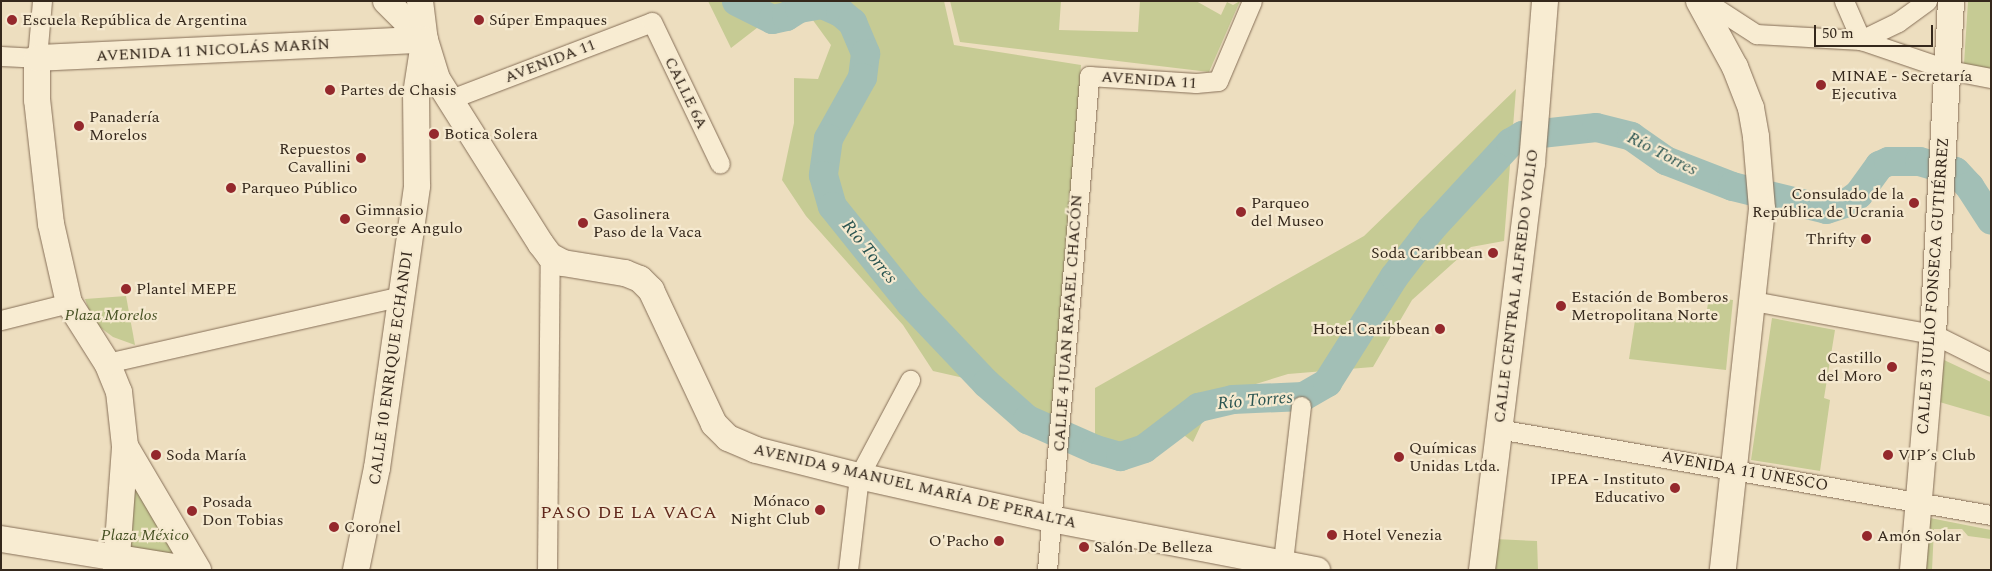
<!DOCTYPE html>
<html>
<head>
<meta charset="utf-8">
<style>
	body { margin:0 }
	#map { position:relative; width:1992px; height:571px; overflow:hidden; background:#eddebf; font-family:Spectral,serif }
	div>[style] { position:absolute }
	.green>* { inset:0; background:#c6cb94 }
	.river>* { height:29px; margin:-14.5px; padding:0 14.5px; transform-origin:14.5px; border-radius:14.5px; background:#a2bfb6 }
	.roads { filter:drop-shadow(0 0 1px #866f58) drop-shadow(0 0 1px #866f58) }
	.street>* { height:19px; margin:-9.5px; padding:0 9.5px; transform-origin:9.5px; border-radius:9.5px; background:#f8ecd2 }
	.secondary>* { height:26px; margin:-13px; padding:0 13px; transform-origin:13px; border-radius:13px; background:#f8ecd2 }
	.dots>* { width:14px; height:14px; translate:-50% -50%; box-sizing:border-box; border:2px solid #f5e9cf; border-radius:50% }
	span { translate:-50% -50%; white-space:nowrap; text-align:center; line-height:1.15; -webkit-text-stroke:4.5px #f5e9cf; paint-order:stroke }
	.poi-label { font-size:16px; color:#35281c }
	.left { translate:0 -50%; text-align:left }
	.right { translate:-100% -50%; text-align:right }
	.street-label { font-size:16px; color:#35281c }
	.park-label { font-size:16px; color:#475123; font-style:italic }
	.water-label { font-size:18px; color:#2b5551; font-style:italic }
	.neighbourhood-label { font-size:18px; color:#61281c; letter-spacing:1px }
	.frame { position:absolute; inset:0; border:2px solid #35281c; pointer-events:none }
	.scale { position:absolute; left:1814px; top:25px; width:119px; height:22px; box-sizing:border-box; border:2px solid #35281c; border-top:0; padding-left:6px; font-size:15px; line-height:18px; white-space:nowrap; color:#35281c; -webkit-text-stroke:4px #f5e9cf; paint-order:stroke }
</style>
</head>
<body>
<div id="map">
	<div class="green">
		<div style="clip-path:polygon(708px 1px,944px 1px,954px 45px,1081px 65px,1053px 431px,1027px 419px,986px 383px,933px 371px,903px 325px,806px 216px,782px 180px,794px 123px,794px 78px,818px 79px,831px 45px,807px 12px,788px 4px,731px 48px)"></div>
		<div style="clip-path:polygon(950px 1px,1061px 1px,1059px 30px,1138px 32px,1140px 1px,1196px 1px,1221px 15px,1227px 2px,1233px 5px,1240px 1px,1209px 72px,960px 42px)"></div>
		<div style="clip-path:polygon(1968px 1px,1991px 1px,1991px 71px,1964px 64px)"></div>
		<div style="clip-path:polygon(1516px 89px,1504px 241px,1471px 247px,1412px 300px,1373px 367px,1288px 374px,1214px 397px,1193px 442px,1173px 427px,1144px 448px,1120px 456px,1095px 449px,1095px 388px,1364px 236px)"></div>
		<div style="clip-path:polygon(126px 296px,135px 345px,113px 337px,93px 322px,85px 299px)"></div>
		<div style="clip-path:polygon(1709px 297px,1733px 300px,1726px 370px,1629px 359px,1636px 314px,1705px 322px)"></div>
		<div style="clip-path:polygon(1772px 318px,1835px 330px,1824px 398px,1830px 400px,1820px 471px,1751px 460px)"></div>
		<div style="clip-path:polygon(1944px 360px,1991px 382px,1991px 417px,1936px 401px,1941px 362px)"></div>
		<div style="clip-path:polygon(125px 446px,198px 570px,116px 558px)"></div>
		<div style="clip-path:polygon(1925px 517px,1991px 530px,1991px 539px,1968px 536px,1962px 529px,1934px 529px,1932px 570px,1922px 570px)"></div>
		<div style="clip-path:polygon(1495px 539px,1537px 541px,1538px 570px,1492px 570px)"></div>
	</div>
	<div class="river">
		<div style="left:736px;top:1px;width:40px;rotate:26.6deg"></div>
		<div style="left:772px;top:19px;width:14px;rotate:-12deg"></div>
		<div style="left:786px;top:16px;width:15px;rotate:-32deg"></div>
		<div style="left:799px;top:8px;width:23px;rotate:-10deg"></div>
		<div style="left:822px;top:4px;width:20px;rotate:24deg"></div>
		<div style="left:840px;top:12px;width:16px;rotate:40deg"></div>
		<div style="left:852px;top:22px;width:34px;rotate:67deg"></div>
		<div style="left:865px;top:53px;width:24px;rotate:97deg"></div>
		<div style="left:862px;top:77px;width:70px;rotate:119.1deg"></div>
		<div style="left:828px;top:138px;width:37px;rotate:98deg"></div>
		<div style="left:823px;top:175px;width:32px;rotate:74deg"></div>
		<div style="left:832px;top:206px;width:124px;rotate:51.2deg"></div>
		<div style="left:910px;top:303px;width:110px;rotate:46.5deg"></div>
		<div style="left:986px;top:383px;width:55px;rotate:41.3deg"></div>
		<div style="left:1027px;top:419px;width:74px;rotate:23.8deg"></div>
		<div style="left:1095px;top:449px;width:26px;rotate:16deg"></div>
		<div style="left:1120px;top:456px;width:25px;rotate:-18deg"></div>
		<div style="left:1144px;top:448px;width:68px;rotate:-37.2deg"></div>
		<div style="left:1198px;top:407px;width:35px;rotate:-13deg"></div>
		<div style="left:1232px;top:399px;width:71px;rotate:-2.4deg"></div>
		<div style="left:1303px;top:396px;width:28px;rotate:-30deg"></div>
		<div style="left:1327px;top:382px;width:125px;rotate:-57.7deg"></div>
		<div style="left:1394px;top:276px;width:61px;rotate:-52.4deg"></div>
		<div style="left:1431px;top:228px;width:117px;rotate:-47.4deg"></div>
		<div style="left:1510px;top:142px;width:14px;rotate:-30deg"></div>
		<div style="left:1522px;top:135px;width:74px;rotate:-6.2deg"></div>
		<div style="left:1596px;top:127px;width:36px;rotate:14deg"></div>
		<div style="left:1631px;top:136px;width:42px;rotate:35.2deg"></div>
		<div style="left:1665px;top:160px;width:72px;rotate:21.2deg"></div>
		<div style="left:1732px;top:186px;width:97px;rotate:13.7deg"></div>
		<div style="left:1826px;top:209px;width:22px;rotate:-18deg"></div>
		<div style="left:1847px;top:202px;width:14px;rotate:-36deg"></div>
		<div style="left:1858px;top:194px;width:36px;rotate:-54deg"></div>
		<div style="left:1879px;top:165px;width:10px;rotate:-24deg"></div>
		<div style="left:1888px;top:161px;width:31px"></div>
		<div style="left:1919px;top:161px;width:37px;rotate:16deg"></div>
		<div style="left:1955px;top:171px;width:21px;rotate:47deg"></div>
		<div style="left:1969px;top:186px;width:40px;rotate:57.1deg"></div>
	</div>
	<div class="roads">
		<div class="street">
			<div style="left:1705px;top:1px;width:61px;rotate:32.9deg"></div>
			<div style="left:1756px;top:34px;width:105px;rotate:3.3deg"></div>
			<div style="left:1861px;top:40px;width:93px;rotate:18.8deg"></div>
			<div style="left:1949px;top:70px;width:43px;rotate:10.8deg"></div>
			<div style="left:1844px;top:1px;width:43px;rotate:66.4deg"></div>
			<div style="left:1861px;top:40px;width:41px;rotate:-25.9deg"></div>
			<div style="left:1898px;top:22px;width:36px;rotate:-36deg"></div>
			<div style="left:1px;top:56px;width:36px;rotate:3deg"></div>
			<div style="left:37px;top:58px;width:57px;rotate:-85deg"></div>
			<div style="left:448px;top:100px;width:218px;rotate:-20.9deg"></div>
			<div style="left:652px;top:22px;width:157px;rotate:64.4deg"></div>
			<div style="left:1753px;top:301px;width:183px;rotate:10.4deg"></div>
			<div style="left:1933px;top:334px;width:65px;rotate:26.6deg"></div>
			<div style="left:1px;top:320px;width:70px;rotate:-14deg"></div>
			<div style="left:107px;top:363px;width:303px;rotate:-12.8deg"></div>
			<div style="left:1498px;top:429px;width:500px;rotate:9.9deg"></div>
			<div style="left:547px;top:570px;width:314px;rotate:-89.5deg"></div>
			<div style="left:848px;top:570px;width:95px;rotate:-83.3deg"></div>
			<div style="left:859px;top:476px;width:109px;rotate:-62deg"></div>
			<div style="left:1047px;top:570px;width:496px;rotate:-85.1deg"></div>
			<div style="left:1089px;top:76px;width:107px;rotate:3.7deg"></div>
			<div style="left:1196px;top:83px;width:22px;rotate:-5deg"></div>
			<div style="left:1218px;top:81px;width:87px;rotate:-67deg"></div>
			<div style="left:1282px;top:570px;width:165px;rotate:-83.4deg"></div>
		</div>
		<div class="secondary">
			<div style="left:386px;top:1px;width:55px;rotate:45deg"></div>
			<div style="left:420px;top:1px;width:39px;rotate:83deg"></div>
			<div style="left:425px;top:40px;width:41px;rotate:72.9deg"></div>
			<div style="left:437px;top:79px;width:195px;rotate:57.8deg"></div>
			<div style="left:541px;top:244px;width:15px;rotate:53deg"></div>
			<div style="left:550px;top:256px;width:15px;rotate:28deg"></div>
			<div style="left:563px;top:263px;width:63px;rotate:9.2deg"></div>
			<div style="left:625px;top:273px;width:16px;rotate:22deg"></div>
			<div style="left:640px;top:279px;width:16px;rotate:45deg"></div>
			<div style="left:651px;top:290px;width:148px;rotate:64.8deg"></div>
			<div style="left:714px;top:424px;width:20px;rotate:45deg"></div>
			<div style="left:728px;top:438px;width:30px;rotate:23deg"></div>
			<div style="left:756px;top:450px;width:106px;rotate:14.2deg"></div>
			<div style="left:859px;top:476px;width:197px;rotate:12.6deg"></div>
			<div style="left:1051px;top:519px;width:271px;rotate:10.9deg"></div>
			<div style="left:1699px;top:1px;width:75px;rotate:61.4deg"></div>
			<div style="left:1735px;top:67px;width:44px;rotate:68.7deg"></div>
			<div style="left:1751px;top:108px;width:29px;rotate:80deg"></div>
			<div style="left:1756px;top:137px;width:72px;rotate:85.2deg"></div>
			<div style="left:1762px;top:209px;width:363px;rotate:96.2deg"></div>
			<div style="left:125px;top:446px;width:144px;rotate:59.5deg"></div>
			<div style="left:1px;top:539px;width:193px;rotate:9.2deg"></div>
			<div style="left:116px;top:570px;width:124px;rotate:-85.8deg"></div>
			<div style="left:125px;top:446px;width:54px;rotate:-96.3deg"></div>
			<div style="left:119px;top:392px;width:31px;rotate:-112deg"></div>
			<div style="left:107px;top:363px;width:71px;rotate:-122.3deg"></div>
			<div style="left:69px;top:303px;width:81px;rotate:-102.8deg"></div>
			<div style="left:51px;top:224px;width:125px;rotate:-96.4deg"></div>
			<div style="left:37px;top:100px;width:42px;rotate:-90deg"></div>
			<div style="left:37px;top:58px;width:388px;rotate:-2.7deg"></div>
			<div style="left:356px;top:570px;width:104px;rotate:-78.4deg"></div>
			<div style="left:377px;top:468px;width:285px;rotate:-81.9deg"></div>
			<div style="left:417px;top:186px;width:92px;rotate:-90.6deg"></div>
			<div style="left:416px;top:94px;width:52px;rotate:-81.1deg"></div>
			<div style="left:1482px;top:570px;width:410px;rotate:-83deg"></div>
			<div style="left:1532px;top:163px;width:163px;rotate:-85.4deg"></div>
			<div style="left:1913px;top:570px;width:237px;rotate:-85.2deg"></div>
			<div style="left:1933px;top:334px;width:333px;rotate:-86.9deg"></div>
		</div>
	</div>
	<div class="dots">
		<div style="left:12px;top:20px;background:#94282c"></div>
		<div style="left:479px;top:20px;background:#94282c"></div>
		<div style="left:1821px;top:85px;background:#94282c"></div>
		<div style="left:330px;top:90px;background:#94282c"></div>
		<div style="left:79px;top:126px;background:#94282c"></div>
		<div style="left:434px;top:134px;background:#94282c"></div>
		<div style="left:361px;top:158px;background:#94282c"></div>
		<div style="left:231px;top:188px;background:#94282c"></div>
		<div style="left:1914px;top:203px;background:#94282c"></div>
		<div style="left:1241px;top:212px;background:#94282c"></div>
		<div style="left:345px;top:219px;background:#94282c"></div>
		<div style="left:583px;top:223px;background:#94282c"></div>
		<div style="left:1866px;top:239px;background:#94282c"></div>
		<div style="left:1493px;top:253px;background:#94282c"></div>
		<div style="left:126px;top:289px;background:#94282c"></div>
		<div style="left:1561px;top:306px;background:#94282c"></div>
		<div style="left:1440px;top:329px;background:#94282c"></div>
		<div style="left:1892px;top:367px;background:#94282c"></div>
		<div style="left:156px;top:455px;background:#94282c"></div>
		<div style="left:1888px;top:455px;background:#94282c"></div>
		<div style="left:1399px;top:457px;background:#94282c"></div>
		<div style="left:1675px;top:488px;background:#94282c"></div>
		<div style="left:820px;top:510px;background:#94282c"></div>
		<div style="left:192px;top:511px;background:#94282c"></div>
		<div style="left:334px;top:527px;background:#94282c"></div>
		<div style="left:1332px;top:535px;background:#94282c"></div>
		<div style="left:1867px;top:536px;background:#94282c"></div>
		<div style="left:999px;top:541px;background:#94282c"></div>
		<div style="left:1084px;top:547px;background:#94282c"></div>
	</div>
	<div class="poi-label">
		<span class="left" style="left:22px;top:20px">Escuela República de Argentina</span>
		<span class="left" style="left:489px;top:20px">Súper Empaques</span>
		<span class="left" style="left:1831px;top:85px">MINAE - Secretaría<br>Ejecutiva</span>
		<span class="left" style="left:340px;top:90px">Partes de Chasis</span>
		<span class="left" style="left:89px;top:126px">Panadería<br>Morelos</span>
		<span class="left" style="left:444px;top:134px">Botica Solera</span>
		<span class="right" style="left:351px;top:158px">Repuestos<br>Cavallini</span>
		<span class="left" style="left:241px;top:188px">Parqueo Público</span>
		<span class="right" style="left:1904px;top:203px">Consulado de la<br>República de Ucrania</span>
		<span class="left" style="left:1251px;top:212px">Parqueo<br>del Museo</span>
		<span class="left" style="left:355px;top:219px">Gimnasio<br>George Angulo</span>
		<span class="left" style="left:593px;top:223px">Gasolinera<br>Paso de la Vaca</span>
		<span class="right" style="left:1856px;top:239px">Thrifty</span>
		<span class="right" style="left:1483px;top:253px">Soda Caribbean</span>
		<span class="left" style="left:136px;top:289px">Plantel MEPE</span>
		<span class="left" style="left:1571px;top:306px">Estación de Bomberos<br>Metropolitana Norte</span>
		<span class="right" style="left:1430px;top:329px">Hotel Caribbean</span>
		<span class="right" style="left:1882px;top:367px">Castillo<br>del Moro</span>
		<span class="left" style="left:1409px;top:457px">Químicas<br>Unidas Ltda.</span>
		<span class="left" style="left:166px;top:455px">Soda María</span>
		<span class="left" style="left:1898px;top:455px">VIP´s Club</span>
		<span class="right" style="left:1665px;top:488px">IPEA - Instituto<br>Educativo</span>
		<span class="right" style="left:810px;top:510px">Mónaco<br>Night Club</span>
		<span class="left" style="left:202px;top:511px">Posada<br>Don Tobias</span>
		<span class="left" style="left:344px;top:527px">Coronel</span>
		<span class="left" style="left:1342px;top:535px">Hotel Venezia</span>
		<span class="left" style="left:1877px;top:536px">Amón Solar</span>
		<span class="right" style="left:989px;top:541px">O'Pacho</span>
		<span class="left" style="left:1094px;top:547px">Salón De Belleza</span>
	</div>
	<div class="street-label">
		<span style="left:213px;top:50px;rotate:-3deg">AVENIDA 11 NICOLÁS MARÍN</span>
		<span style="left:550px;top:61px;rotate:-21deg">AVENIDA 11</span>
		<span style="left:1149px;top:80px;rotate:4deg">AVENIDA 11</span>
		<span style="left:686px;top:93px;rotate:64deg">CALLE 6A</span>
		<span style="left:1516px;top:286px;rotate:-83deg">CALLE CENTRAL ALFREDO VOLIO</span>
		<span style="left:1933px;top:286px;rotate:-86deg">CALLE 3 JULIO FONSECA GUTIÉRREZ</span>
		<span style="left:1068px;top:323px;rotate:-86deg">CALLE 4 JUAN RAFAEL CHACÓN</span>
		<span style="left:391px;top:368px;rotate:-82deg">CALLE 10 ENRIQUE ECHANDI</span>
		<span style="left:1745px;top:471px;rotate:10deg">AVENIDA 11 UNESCO</span>
		<span style="left:915px;top:486px;rotate:13deg">AVENIDA 9 MANUEL MARÍA DE PERALTA</span>
	</div>
	<div class="park-label">
		<span style="left:111px;top:315px">Plaza Morelos</span>
		<span style="left:145px;top:535px">Plaza México</span>
	</div>
	<div class="water-label">
		<span style="left:1662px;top:154px;rotate:27deg">Río Torres</span>
		<span style="left:869px;top:252px;rotate:51deg">Río Torres</span>
		<span style="left:1255px;top:401px;rotate:-5deg">Río Torres</span>
	</div>
	<div class="neighbourhood-label">
		<span style="left:629px;top:513px">PASO DE LA VACA</span>
	</div>
	<div class="frame"></div>
	<div class="scale">50 m</div>
</div>
</body>
</html>
